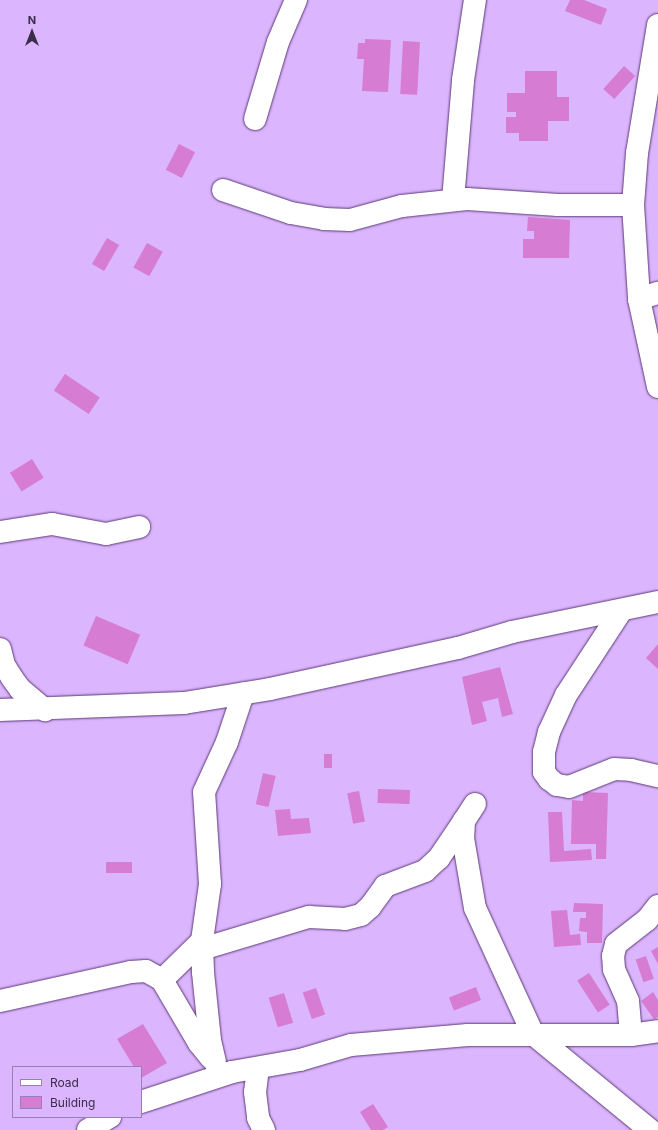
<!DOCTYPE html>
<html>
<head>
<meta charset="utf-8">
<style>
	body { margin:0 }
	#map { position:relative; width:658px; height:1130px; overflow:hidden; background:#dbb5fd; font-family:Inter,sans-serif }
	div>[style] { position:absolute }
	.building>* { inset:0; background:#d67cd2; transform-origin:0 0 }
	.roads { filter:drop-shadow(0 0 1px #5c3977) drop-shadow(0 0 1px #5c3977) }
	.minor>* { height:22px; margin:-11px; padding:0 11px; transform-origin:11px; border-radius:11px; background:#fff }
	span { translate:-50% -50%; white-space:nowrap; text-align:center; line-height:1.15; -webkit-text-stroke:3.5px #dbb5fd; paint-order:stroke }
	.legend { position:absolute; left:12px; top:1066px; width:130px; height:52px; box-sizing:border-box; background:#dbb5fd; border:1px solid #9b7eb5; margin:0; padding:5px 7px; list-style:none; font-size:12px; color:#3b2c49 }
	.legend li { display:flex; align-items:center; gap:8px; height:20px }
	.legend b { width:20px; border:1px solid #9b7eb5 }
	.north { position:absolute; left:12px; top:12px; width:40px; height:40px; -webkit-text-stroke:3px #dbb5fd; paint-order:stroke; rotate:0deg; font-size:11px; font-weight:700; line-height:16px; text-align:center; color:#3b2c49 }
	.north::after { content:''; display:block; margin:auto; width:14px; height:18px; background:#3b2c49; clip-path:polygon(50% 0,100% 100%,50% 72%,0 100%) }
</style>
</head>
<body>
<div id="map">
	<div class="building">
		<div style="clip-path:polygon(570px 0,584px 0,607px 9px,601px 25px,565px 11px)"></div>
		<div style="clip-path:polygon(365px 39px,391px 40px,388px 92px,362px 91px,364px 59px,357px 59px,358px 43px,365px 43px)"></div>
		<div style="left:403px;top:41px;width:17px;height:53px;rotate:3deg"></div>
		<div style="left:624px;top:66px;width:15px;height:31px;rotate:42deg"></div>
		<div style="clip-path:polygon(525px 71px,557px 71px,557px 97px,569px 97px,569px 121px,548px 121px,548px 141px,519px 141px,519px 133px,506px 133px,506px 117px,516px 117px,516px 112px,507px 112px,507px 93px,525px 93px)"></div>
		<div style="left:179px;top:144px;width:18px;height:29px;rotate:27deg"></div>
		<div style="clip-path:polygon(528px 217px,570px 220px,569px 258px,523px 258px,523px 239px,534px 239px,534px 231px,527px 231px)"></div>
		<div style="left:107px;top:238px;width:14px;height:30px;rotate:30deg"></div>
		<div style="left:147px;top:243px;width:18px;height:28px;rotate:29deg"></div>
		<div style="left:65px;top:374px;width:42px;height:20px;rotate:34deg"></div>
		<div style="left:32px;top:459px;width:22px;height:26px;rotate:58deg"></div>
		<div style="left:96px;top:616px;width:48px;height:32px;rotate:23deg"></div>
		<div style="clip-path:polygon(658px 644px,658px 669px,646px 658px)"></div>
		<div style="clip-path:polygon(500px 667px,513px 714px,502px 717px,498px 698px,482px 702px,487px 721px,472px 725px,462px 677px)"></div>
		<div style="left:324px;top:754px;width:8px;height:14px"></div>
		<div style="left:263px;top:773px;width:13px;height:32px;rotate:13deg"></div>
		<div style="left:378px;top:789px;width:32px;height:14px;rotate:2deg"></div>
		<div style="left:359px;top:791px;width:31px;height:12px;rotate:79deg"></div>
		<div style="clip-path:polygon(583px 792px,608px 793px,606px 859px,596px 859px,596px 844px,571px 844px,572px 800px,583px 801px)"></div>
		<div style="clip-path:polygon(290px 809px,291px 819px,309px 818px,311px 833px,278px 836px,275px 810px)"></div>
		<div style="clip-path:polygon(548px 812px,562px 812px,564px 851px,591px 849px,592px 860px,550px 862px)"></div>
		<div style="left:106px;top:862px;width:26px;height:11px"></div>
		<div style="clip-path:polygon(574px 903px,603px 904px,602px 943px,587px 943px,587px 932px,579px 931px,580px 918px,586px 918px,586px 912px,573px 912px)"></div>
		<div style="clip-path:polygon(567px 910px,570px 935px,580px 934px,581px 945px,554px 947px,551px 911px)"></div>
		<div style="clip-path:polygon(658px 947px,658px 964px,651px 951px)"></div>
		<div style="left:646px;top:956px;width:24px;height:11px;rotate:71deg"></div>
		<div style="left:589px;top:973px;width:38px;height:14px;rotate:57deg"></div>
		<div style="left:476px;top:987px;width:14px;height:29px;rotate:69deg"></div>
		<div style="left:316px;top:988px;width:28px;height:14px;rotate:71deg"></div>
		<div style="clip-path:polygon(653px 992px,658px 1000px,658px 1017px,654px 1019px,641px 1001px)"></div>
		<div style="left:284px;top:993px;width:31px;height:16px;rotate:73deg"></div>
		<div style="clip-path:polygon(143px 1024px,167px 1063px,141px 1078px,141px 1067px,134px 1067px,117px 1039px)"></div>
		<div style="clip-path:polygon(373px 1104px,388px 1127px,383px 1130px,371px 1130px,360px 1112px)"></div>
	</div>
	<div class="roads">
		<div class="minor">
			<div style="left:658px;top:25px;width:130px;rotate:99.3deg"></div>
			<div style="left:637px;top:153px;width:52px;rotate:94.4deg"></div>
			<div style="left:633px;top:205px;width:94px;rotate:86.3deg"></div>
			<div style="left:639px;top:299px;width:90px;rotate:77.8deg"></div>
			<div style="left:255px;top:119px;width:80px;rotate:-73.4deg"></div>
			<div style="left:278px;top:42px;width:46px;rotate:-66.8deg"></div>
			<div style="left:223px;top:190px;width:72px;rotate:18.7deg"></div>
			<div style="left:291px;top:213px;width:34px;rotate:10deg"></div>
			<div style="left:324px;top:219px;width:26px;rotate:2deg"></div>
			<div style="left:350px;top:220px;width:54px;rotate:-15.1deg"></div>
			<div style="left:402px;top:206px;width:65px;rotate:-6.1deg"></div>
			<div style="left:467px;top:199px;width:91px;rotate:3.8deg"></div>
			<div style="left:558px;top:205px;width:75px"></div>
			<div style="left:453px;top:200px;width:120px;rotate:-85.2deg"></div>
			<div style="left:463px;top:80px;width:81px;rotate:-81.5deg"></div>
			<div style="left:639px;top:299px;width:20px;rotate:-18deg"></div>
			<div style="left:0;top:532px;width:53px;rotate:-8.7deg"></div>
			<div style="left:52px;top:524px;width:55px;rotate:10.5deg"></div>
			<div style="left:106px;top:534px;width:34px;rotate:-12deg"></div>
			<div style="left:621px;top:611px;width:100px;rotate:123.2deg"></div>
			<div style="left:566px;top:695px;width:41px;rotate:114.7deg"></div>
			<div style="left:549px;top:732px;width:21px;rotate:104deg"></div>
			<div style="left:544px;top:752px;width:20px;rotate:90deg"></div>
			<div style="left:544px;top:772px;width:9px;rotate:54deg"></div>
			<div style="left:549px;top:779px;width:10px;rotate:37deg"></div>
			<div style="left:557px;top:785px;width:12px;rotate:9deg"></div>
			<div style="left:569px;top:787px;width:48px;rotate:-21.8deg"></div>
			<div style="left:614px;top:769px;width:17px;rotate:3deg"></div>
			<div style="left:631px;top:770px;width:28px;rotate:13deg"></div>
			<div style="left:0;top:649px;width:16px;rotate:76deg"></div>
			<div style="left:4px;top:665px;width:15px;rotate:58deg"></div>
			<div style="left:12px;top:678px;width:14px;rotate:54deg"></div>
			<div style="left:20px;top:689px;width:33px;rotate:40deg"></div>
			<div style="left:0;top:710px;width:184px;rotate:-2.2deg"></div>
			<div style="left:184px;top:703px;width:87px;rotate:-9.2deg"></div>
			<div style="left:270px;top:689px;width:192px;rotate:-12.3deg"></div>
			<div style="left:458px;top:648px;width:56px;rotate:-16.5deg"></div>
			<div style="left:512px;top:632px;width:149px;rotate:-11.6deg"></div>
			<div style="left:475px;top:804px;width:20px;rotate:123deg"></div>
			<div style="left:464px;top:821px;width:17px;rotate:93deg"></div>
			<div style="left:463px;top:838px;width:71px;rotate:80.3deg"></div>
			<div style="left:475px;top:908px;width:139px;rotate:65.3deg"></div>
			<div style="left:533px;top:1034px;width:151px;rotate:39.4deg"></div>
			<div style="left:202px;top:949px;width:112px;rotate:-16.7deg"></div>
			<div style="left:309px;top:917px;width:36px;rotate:3deg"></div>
			<div style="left:345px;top:919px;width:16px;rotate:-14deg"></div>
			<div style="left:361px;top:915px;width:12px;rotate:-42deg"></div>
			<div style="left:370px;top:907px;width:26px;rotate:-54deg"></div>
			<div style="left:385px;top:886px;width:43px;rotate:-20.6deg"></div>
			<div style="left:425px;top:871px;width:19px;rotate:-43deg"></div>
			<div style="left:439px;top:858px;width:45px;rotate:-56deg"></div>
			<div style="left:162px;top:980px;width:56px;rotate:-44.3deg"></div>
			<div style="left:0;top:1001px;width:134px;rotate:-12.5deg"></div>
			<div style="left:131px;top:972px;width:15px;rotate:-4deg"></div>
			<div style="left:146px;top:971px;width:18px;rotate:29deg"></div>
			<div style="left:162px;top:980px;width:73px;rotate:59.6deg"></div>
			<div style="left:199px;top:1043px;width:19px;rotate:51deg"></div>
			<div style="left:631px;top:1035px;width:34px;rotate:-95deg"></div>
			<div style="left:628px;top:1001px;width:35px;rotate:-114deg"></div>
			<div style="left:614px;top:969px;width:13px;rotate:-94deg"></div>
			<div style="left:613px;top:956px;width:12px;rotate:-76deg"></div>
			<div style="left:616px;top:944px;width:39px;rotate:-38deg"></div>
			<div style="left:647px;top:920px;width:18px;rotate:-52deg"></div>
			<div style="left:215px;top:1062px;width:23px;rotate:-103deg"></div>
			<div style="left:210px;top:1040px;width:68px;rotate:-95.9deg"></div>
			<div style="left:203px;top:972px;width:31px;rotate:-92deg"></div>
			<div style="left:202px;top:941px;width:58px;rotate:-82deg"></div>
			<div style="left:210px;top:884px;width:92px;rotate:-93.7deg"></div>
			<div style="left:204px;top:792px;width:55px;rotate:-65.3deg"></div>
			<div style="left:227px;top:742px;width:51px;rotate:-71.6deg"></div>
			<div style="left:258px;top:1068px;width:24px;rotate:97deg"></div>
			<div style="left:255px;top:1092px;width:26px;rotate:83deg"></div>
			<div style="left:258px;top:1118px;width:13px;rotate:63deg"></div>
			<div style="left:141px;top:1102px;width:96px;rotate:-18.2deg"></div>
			<div style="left:232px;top:1072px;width:69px;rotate:-10deg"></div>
			<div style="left:300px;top:1060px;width:53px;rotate:-16.4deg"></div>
			<div style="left:351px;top:1045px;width:117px;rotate:-4.9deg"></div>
			<div style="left:468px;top:1035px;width:163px"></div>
			<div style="left:631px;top:1035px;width:27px;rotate:-8deg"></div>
			<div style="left:88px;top:1130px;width:26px;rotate:-31deg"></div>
		</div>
	</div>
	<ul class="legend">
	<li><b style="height:5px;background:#fff"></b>Road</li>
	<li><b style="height:11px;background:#d67cd2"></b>Building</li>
	</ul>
	<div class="north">N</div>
</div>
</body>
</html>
